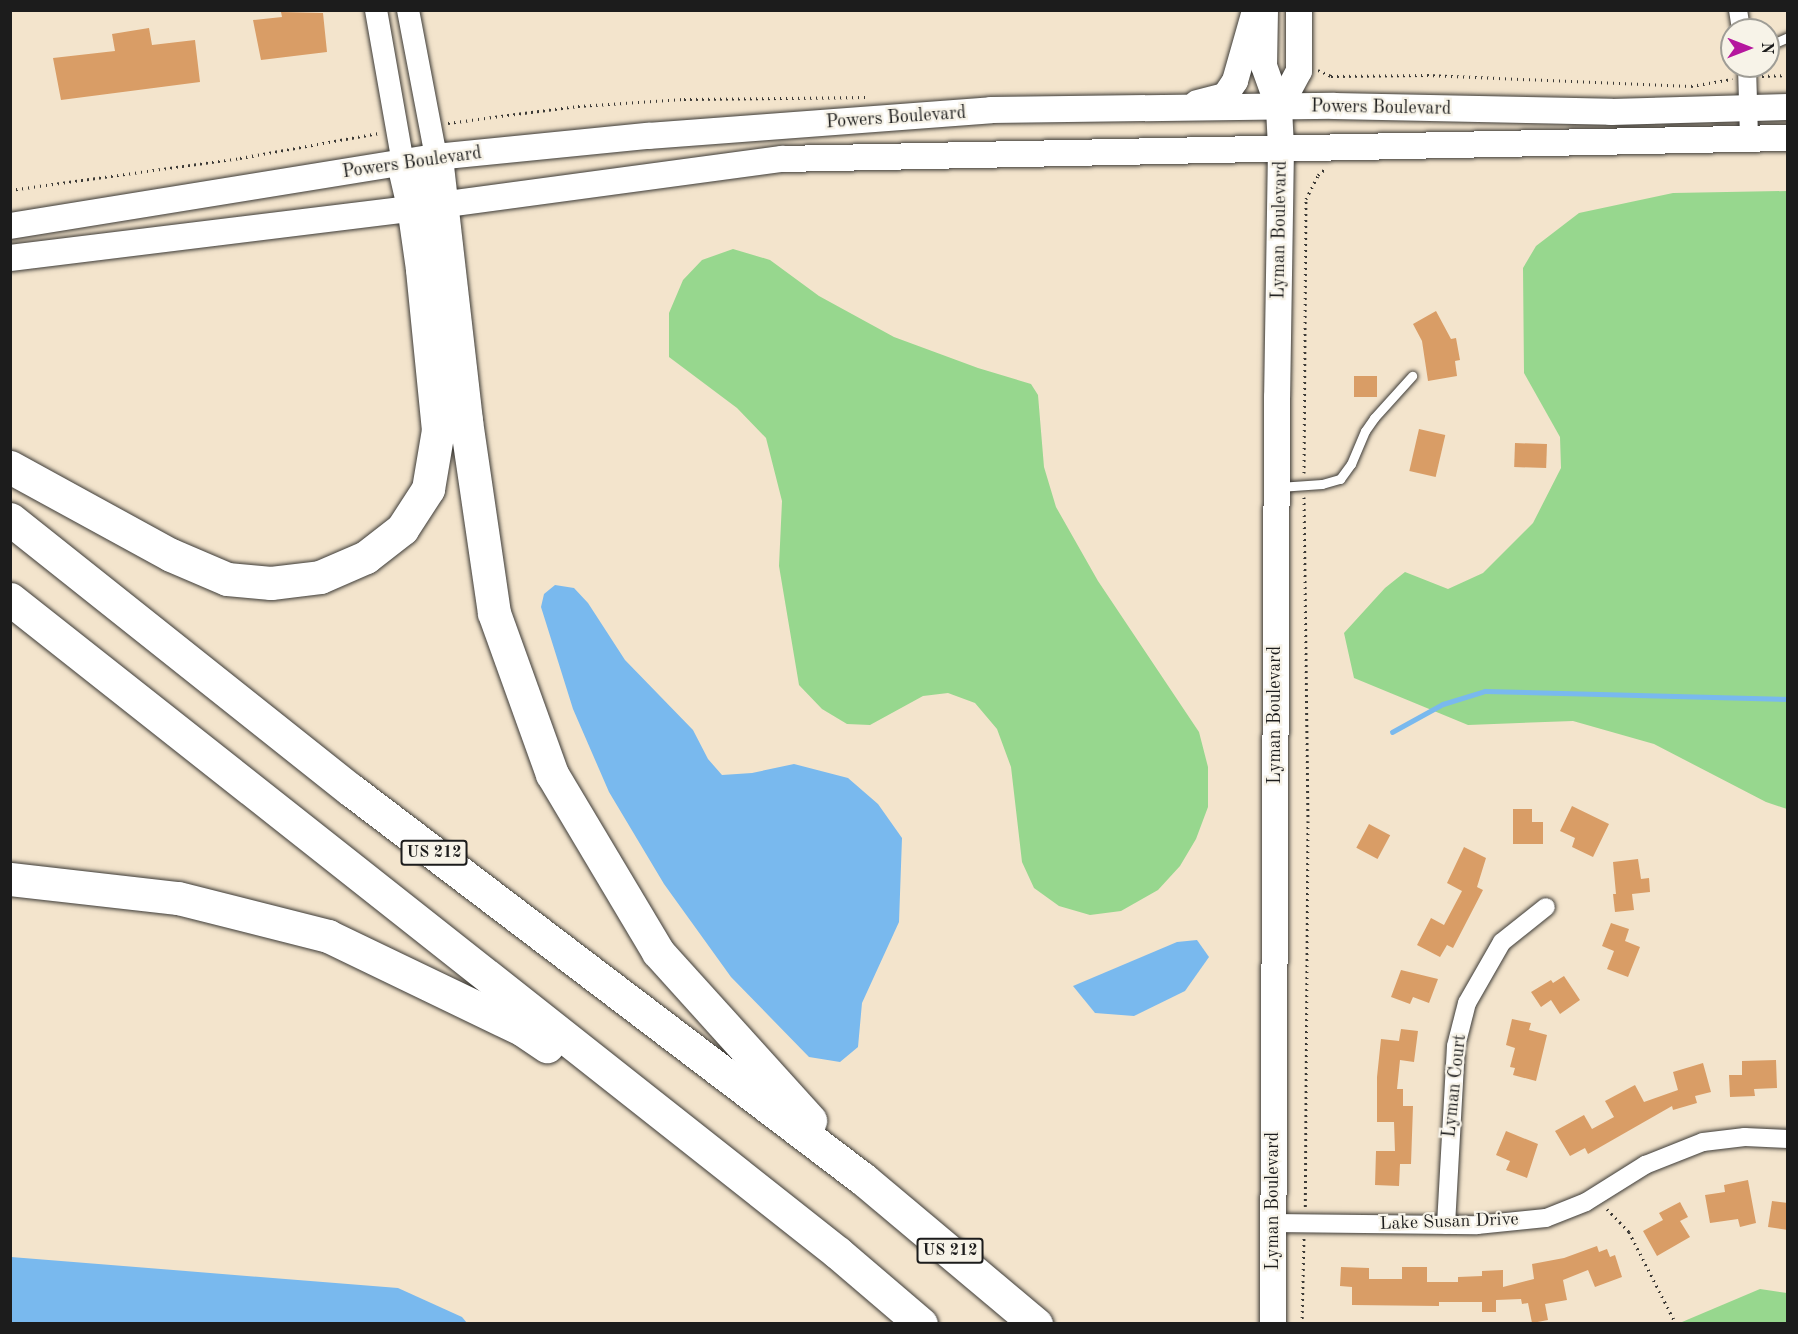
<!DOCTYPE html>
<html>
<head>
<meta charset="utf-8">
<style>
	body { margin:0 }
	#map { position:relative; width:1798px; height:1334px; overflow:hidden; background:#f3e4cc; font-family:"Old Standard TT",serif }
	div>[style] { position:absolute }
	.green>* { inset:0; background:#97d78e }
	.water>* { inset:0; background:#79b9ee }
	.stream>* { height:4.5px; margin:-2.25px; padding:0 2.25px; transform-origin:2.25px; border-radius:2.25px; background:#79b9ee }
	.building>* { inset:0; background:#d99d66; transform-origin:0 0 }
	.path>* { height:3px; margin-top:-1.5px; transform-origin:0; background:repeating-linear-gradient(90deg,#3c3a36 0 1.5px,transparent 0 6px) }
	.roads { filter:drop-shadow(0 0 2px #3c3a36) drop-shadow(0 0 2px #3c3a36) }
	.service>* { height:9px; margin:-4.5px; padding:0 4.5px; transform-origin:4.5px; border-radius:4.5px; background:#fff }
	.minor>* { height:18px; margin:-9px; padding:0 9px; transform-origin:9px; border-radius:9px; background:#fff }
	.tertiary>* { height:22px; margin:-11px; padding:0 11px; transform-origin:11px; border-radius:11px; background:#fff }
	.secondary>* { height:26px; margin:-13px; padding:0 13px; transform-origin:13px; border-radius:13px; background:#fff }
	.motorway>* { height:33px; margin:-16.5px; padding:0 16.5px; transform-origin:16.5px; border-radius:16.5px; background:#fff }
	span { translate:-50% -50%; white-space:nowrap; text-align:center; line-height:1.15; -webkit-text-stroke:4.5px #f7f3e8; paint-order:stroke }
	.shield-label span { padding:2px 4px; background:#f7f3e8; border:2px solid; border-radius:4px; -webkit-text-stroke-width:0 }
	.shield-label { font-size:16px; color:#1c1c1c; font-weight:700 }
	.street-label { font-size:18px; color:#1c1c1c }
	.frame { position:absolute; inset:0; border:12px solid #1c1c1c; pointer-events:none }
	.north { position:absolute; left:1720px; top:18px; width:60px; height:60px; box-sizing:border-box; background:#f7f3e8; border:2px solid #9f9d96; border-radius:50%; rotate:90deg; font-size:16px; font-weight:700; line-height:24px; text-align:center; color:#1c1c1c }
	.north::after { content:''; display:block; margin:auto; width:21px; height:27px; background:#b5179e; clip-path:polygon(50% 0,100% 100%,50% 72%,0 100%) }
</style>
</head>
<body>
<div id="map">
	<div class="green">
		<div style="clip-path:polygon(1787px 191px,1787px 809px,1766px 802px,1654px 744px,1573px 721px,1468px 725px,1354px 678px,1344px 633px,1385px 588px,1405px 572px,1448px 589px,1483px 573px,1533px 523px,1561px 468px,1560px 437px,1524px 373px,1523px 268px,1536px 246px,1579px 213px,1673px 193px)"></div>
		<div style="clip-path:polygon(733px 249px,770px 260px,819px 296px,894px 337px,978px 368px,1031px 384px,1038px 395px,1044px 467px,1056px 507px,1098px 581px,1199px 732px,1208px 767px,1208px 807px,1196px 839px,1180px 866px,1158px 890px,1121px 911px,1090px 915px,1059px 906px,1034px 888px,1022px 862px,1011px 767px,997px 729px,975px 703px,948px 693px,923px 696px,870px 725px,847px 724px,822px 709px,799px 685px,779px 566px,782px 501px,766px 438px,737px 408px,669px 357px,669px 313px,683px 280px,702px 260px)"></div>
		<div style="clip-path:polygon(1760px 1289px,1787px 1293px,1787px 1323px,1682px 1322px)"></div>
	</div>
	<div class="water">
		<div style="clip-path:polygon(555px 585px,574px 588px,588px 603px,625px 660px,693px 730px,708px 759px,722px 775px,752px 773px,794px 764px,848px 778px,878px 804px,902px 838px,899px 922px,862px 1003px,858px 1047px,840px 1062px,809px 1057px,731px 977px,664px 884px,609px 792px,573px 709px,541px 607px,544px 594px)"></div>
		<div style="clip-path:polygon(1197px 940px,1209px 957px,1185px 991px,1134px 1016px,1095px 1013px,1073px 986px,1177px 942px)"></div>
		<div style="clip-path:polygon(11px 1257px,398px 1288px,462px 1317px,467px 1323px,11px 1323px)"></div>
	</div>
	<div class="stream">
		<div style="left:1392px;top:732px;width:58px;rotate:-28.8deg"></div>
		<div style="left:1443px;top:704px;width:44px;rotate:-17.2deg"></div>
		<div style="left:1485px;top:691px;width:303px;rotate:1.5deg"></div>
	</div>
	<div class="building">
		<div style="clip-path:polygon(281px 12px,323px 13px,327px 52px,261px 60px,253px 20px,282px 17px)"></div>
		<div style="clip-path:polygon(149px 28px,152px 45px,195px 40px,200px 82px,61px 100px,53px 58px,115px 51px,112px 34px)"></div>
		<div style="clip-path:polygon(1436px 311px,1451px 339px,1456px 338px,1460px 360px,1455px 361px,1457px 376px,1428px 381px,1422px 341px,1413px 324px)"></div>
		<div style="left:1354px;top:376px;width:23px;height:21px"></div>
		<div style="left:1419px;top:429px;width:27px;height:43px;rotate:13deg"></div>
		<div style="left:1515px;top:443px;width:32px;height:24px;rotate:2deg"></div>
		<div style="clip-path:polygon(1572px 806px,1609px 824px,1593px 857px,1572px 847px,1575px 838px,1560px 831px)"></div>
		<div style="clip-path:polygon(1513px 809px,1532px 809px,1532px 822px,1543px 822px,1543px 844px,1513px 844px)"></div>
		<div style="left:1369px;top:824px;width:24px;height:27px;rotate:28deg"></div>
		<div style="clip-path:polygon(1464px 847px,1486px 858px,1477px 887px,1483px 890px,1453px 948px,1447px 945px,1440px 957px,1417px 945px,1431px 918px,1444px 925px,1462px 891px,1447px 883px)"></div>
		<div style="clip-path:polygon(1638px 859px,1641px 879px,1649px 878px,1650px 892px,1632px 894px,1634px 910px,1615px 912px,1613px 894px,1616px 894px,1613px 862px)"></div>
		<div style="clip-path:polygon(1611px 923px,1629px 929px,1625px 941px,1640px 947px,1628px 977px,1607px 969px,1614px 951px,1602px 946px)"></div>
		<div style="clip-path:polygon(1401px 970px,1438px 979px,1429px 1003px,1413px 997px,1410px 1004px,1391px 997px)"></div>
		<div style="clip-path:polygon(1564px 976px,1580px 1000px,1560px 1014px,1551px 1000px,1541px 1007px,1531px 992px,1551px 980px,1553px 983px)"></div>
		<div style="clip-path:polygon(1512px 1019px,1531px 1023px,1529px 1030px,1547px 1035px,1536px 1081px,1513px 1075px,1515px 1068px,1510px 1067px,1515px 1048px,1506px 1045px)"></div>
		<div style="clip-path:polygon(1401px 1029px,1418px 1031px,1414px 1062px,1400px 1060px,1397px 1089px,1403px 1089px,1403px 1106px,1413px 1106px,1411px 1164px,1400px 1164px,1399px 1186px,1375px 1185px,1376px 1151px,1395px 1151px,1394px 1122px,1377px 1122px,1377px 1077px,1381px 1039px,1399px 1041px)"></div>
		<div style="clip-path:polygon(1776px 1060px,1777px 1088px,1754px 1089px,1755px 1096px,1730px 1097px,1729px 1075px,1742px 1075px,1742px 1061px)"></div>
		<div style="clip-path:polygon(1703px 1063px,1711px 1092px,1695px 1096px,1697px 1103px,1673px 1110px,1672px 1106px,1588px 1154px,1585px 1148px,1570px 1156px,1555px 1131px,1584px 1115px,1592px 1129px,1614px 1117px,1605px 1101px,1635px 1085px,1644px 1102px,1678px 1090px,1673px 1072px)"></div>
		<div style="clip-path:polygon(1506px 1131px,1538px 1144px,1527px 1178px,1506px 1170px,1510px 1161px,1496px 1155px)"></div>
		<div style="clip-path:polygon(1748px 1180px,1756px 1223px,1740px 1227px,1738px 1219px,1710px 1223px,1705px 1195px,1725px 1192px,1724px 1185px)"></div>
		<div style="clip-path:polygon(1772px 1201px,1788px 1203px,1788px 1230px,1768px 1227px)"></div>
		<div style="clip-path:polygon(1680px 1202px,1688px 1217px,1680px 1221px,1690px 1237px,1657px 1256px,1643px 1231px,1663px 1220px,1659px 1213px)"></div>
		<div style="clip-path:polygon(1597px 1246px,1599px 1252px,1607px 1249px,1610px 1257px,1615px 1255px,1622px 1277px,1595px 1287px,1588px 1270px,1563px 1280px,1567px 1300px,1545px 1304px,1548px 1320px,1532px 1323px,1528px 1303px,1522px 1304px,1521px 1299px,1496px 1300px,1496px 1312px,1482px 1312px,1482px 1302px,1439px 1302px,1439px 1306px,1352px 1305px,1352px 1287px,1340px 1286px,1341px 1267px,1369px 1268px,1369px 1279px,1402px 1279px,1402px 1267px,1427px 1267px,1427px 1282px,1458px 1282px,1458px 1277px,1482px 1276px,1482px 1271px,1503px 1270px,1503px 1287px,1534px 1279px,1532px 1264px,1564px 1258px)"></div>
	</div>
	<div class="path">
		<div style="left:1318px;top:70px;width:14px;rotate:25deg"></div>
		<div style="left:1331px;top:76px;width:96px;rotate:-0.6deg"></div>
		<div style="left:1427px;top:75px;width:264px;rotate:2.4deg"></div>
		<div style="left:1691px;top:86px;width:42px;rotate:-9.7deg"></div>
		<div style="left:1762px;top:76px;width:26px;rotate:-2deg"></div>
		<div style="left:448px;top:123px;width:131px;rotate:-7.5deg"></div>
		<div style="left:578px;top:106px;width:106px;rotate:-3.8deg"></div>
		<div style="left:684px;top:99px;width:182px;rotate:-0.6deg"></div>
		<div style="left:10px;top:190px;width:232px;rotate:-7.9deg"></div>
		<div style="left:240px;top:158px;width:141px;rotate:-10.2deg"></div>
		<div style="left:1304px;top:473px;width:274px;rotate:-89.6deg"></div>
		<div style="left:1306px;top:199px;width:27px;rotate:-63deg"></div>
		<div style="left:1318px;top:175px;width:11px;rotate:-41deg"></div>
		<div style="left:1304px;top:497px;width:324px;rotate:89.3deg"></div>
		<div style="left:1308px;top:821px;width:387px;rotate:90.4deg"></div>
		<div style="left:1607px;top:1209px;width:32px;rotate:46deg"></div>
		<div style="left:1629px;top:1232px;width:103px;rotate:62.9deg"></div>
		<div style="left:1302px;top:1324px;width:86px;rotate:-88.7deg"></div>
	</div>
	<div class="roads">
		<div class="service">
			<div style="left:1768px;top:46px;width:22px;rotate:-24deg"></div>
			<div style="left:1279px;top:487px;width:43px;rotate:-4deg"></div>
			<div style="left:1322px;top:484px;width:19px;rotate:-16deg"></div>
			<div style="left:1340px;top:479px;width:19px;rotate:-54deg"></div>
			<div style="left:1351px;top:464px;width:36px;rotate:-67deg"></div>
			<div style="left:1365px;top:431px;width:16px;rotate:-55deg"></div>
			<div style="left:1374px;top:418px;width:57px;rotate:-47.9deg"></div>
		</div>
		<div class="minor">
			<div style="left:1738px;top:10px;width:20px;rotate:81deg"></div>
			<div style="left:1747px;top:66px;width:72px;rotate:88.4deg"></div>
			<div style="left:1273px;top:1223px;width:204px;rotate:0.6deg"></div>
			<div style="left:1477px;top:1225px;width:69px;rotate:-5.8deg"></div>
			<div style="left:1546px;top:1218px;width:43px;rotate:-21.8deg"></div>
			<div style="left:1586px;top:1202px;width:70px;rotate:-32.1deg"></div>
			<div style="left:1645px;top:1165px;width:62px;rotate:-21.6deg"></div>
			<div style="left:1703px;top:1142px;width:42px;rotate:-6.8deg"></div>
			<div style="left:1745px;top:1137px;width:43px;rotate:2.7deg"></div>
			<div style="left:1446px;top:1225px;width:179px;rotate:-86.8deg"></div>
			<div style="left:1456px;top:1046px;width:44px;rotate:-75.7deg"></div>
			<div style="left:1467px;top:1003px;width:70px;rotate:-60.2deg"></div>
			<div style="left:1502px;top:942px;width:56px;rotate:-38.5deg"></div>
		</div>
		<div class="tertiary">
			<div style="left:376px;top:10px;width:155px;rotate:80deg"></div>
			<div style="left:408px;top:10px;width:150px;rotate:79.2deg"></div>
		</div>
		<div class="secondary">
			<div style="left:1265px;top:10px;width:56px;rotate:91deg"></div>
			<div style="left:1264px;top:66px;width:45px;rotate:70.3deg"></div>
			<div style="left:1279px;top:108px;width:40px;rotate:87.1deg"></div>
			<div style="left:1281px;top:148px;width:249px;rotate:90.9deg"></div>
			<div style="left:1277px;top:397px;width:927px;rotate:90.25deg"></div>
			<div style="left:1197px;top:103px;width:29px;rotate:-14deg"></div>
			<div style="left:1225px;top:96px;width:18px;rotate:-56deg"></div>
			<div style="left:1235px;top:81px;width:73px;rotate:-74.1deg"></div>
			<div style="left:1279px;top:108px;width:42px;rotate:-61.6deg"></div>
			<div style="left:1299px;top:71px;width:61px;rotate:-90deg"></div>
			<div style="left:10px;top:226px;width:432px;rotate:-9.2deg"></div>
			<div style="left:436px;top:157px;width:213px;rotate:-5.7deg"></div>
			<div style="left:648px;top:136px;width:344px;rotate:-4.3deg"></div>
			<div style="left:991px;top:110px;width:343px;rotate:-0.7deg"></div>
			<div style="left:1334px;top:106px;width:277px;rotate:1.2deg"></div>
			<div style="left:1611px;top:112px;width:177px;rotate:-1.6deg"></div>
			<div style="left:10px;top:258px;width:434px;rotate:-7deg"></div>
			<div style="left:441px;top:205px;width:344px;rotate:-7.7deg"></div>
			<div style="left:782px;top:159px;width:1006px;rotate:-1.2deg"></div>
		</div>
		<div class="motorway">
			<div style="left:436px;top:157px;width:266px;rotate:83.5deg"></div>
			<div style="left:466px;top:421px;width:194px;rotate:81.7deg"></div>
			<div style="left:494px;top:613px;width:171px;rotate:70.2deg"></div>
			<div style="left:552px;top:774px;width:207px;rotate:59.2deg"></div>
			<div style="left:658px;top:952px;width:227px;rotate:47.9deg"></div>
			<div style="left:10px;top:467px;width:183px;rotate:28.7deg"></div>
			<div style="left:171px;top:555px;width:61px;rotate:23.2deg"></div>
			<div style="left:227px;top:579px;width:44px;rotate:5.2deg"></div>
			<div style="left:271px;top:583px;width:49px;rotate:-7deg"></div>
			<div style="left:320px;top:577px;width:50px;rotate:-23.5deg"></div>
			<div style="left:366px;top:557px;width:46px;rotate:-37.9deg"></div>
			<div style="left:402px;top:529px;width:48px;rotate:-57deg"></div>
			<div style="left:428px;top:489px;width:60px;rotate:-80.4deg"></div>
			<div style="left:438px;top:430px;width:162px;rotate:-95.7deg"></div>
			<div style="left:422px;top:269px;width:64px;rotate:-98.1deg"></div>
			<div style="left:413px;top:206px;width:44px;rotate:-103.1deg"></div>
			<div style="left:10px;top:519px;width:436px;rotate:38.5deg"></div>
			<div style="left:351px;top:790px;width:643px;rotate:37.23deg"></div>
			<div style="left:863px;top:1179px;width:226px;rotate:40deg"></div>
			<div style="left:10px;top:599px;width:1055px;rotate:38.3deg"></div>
			<div style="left:838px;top:1253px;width:109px;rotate:40.5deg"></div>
			<div style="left:10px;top:879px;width:169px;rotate:6.5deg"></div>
			<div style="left:178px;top:898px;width:155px;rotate:14.2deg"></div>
			<div style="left:328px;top:936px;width:216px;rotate:25.7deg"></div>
			<div style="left:523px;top:1030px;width:29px;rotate:34deg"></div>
		</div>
	</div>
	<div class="shield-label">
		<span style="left:434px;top:853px">US 212</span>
		<span style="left:950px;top:1251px">US 212</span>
	</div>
	<div class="street-label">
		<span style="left:1381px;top:108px;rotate:1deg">Powers Boulevard</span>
		<span style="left:896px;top:118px;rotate:-4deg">Powers Boulevard</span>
		<span style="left:412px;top:163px;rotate:-8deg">Powers Boulevard</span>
		<span style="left:1280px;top:230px;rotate:-89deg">Lyman Boulevard</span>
		<span style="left:1275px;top:715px;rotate:-90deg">Lyman Boulevard</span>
		<span style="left:1455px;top:1086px;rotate:-84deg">Lyman Court</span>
		<span style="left:1273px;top:1201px;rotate:-90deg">Lyman Boulevard</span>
		<span style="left:1449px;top:1222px;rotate:-2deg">Lake Susan Drive</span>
	</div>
	<div class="frame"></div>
	<div class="north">N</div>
</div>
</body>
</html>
